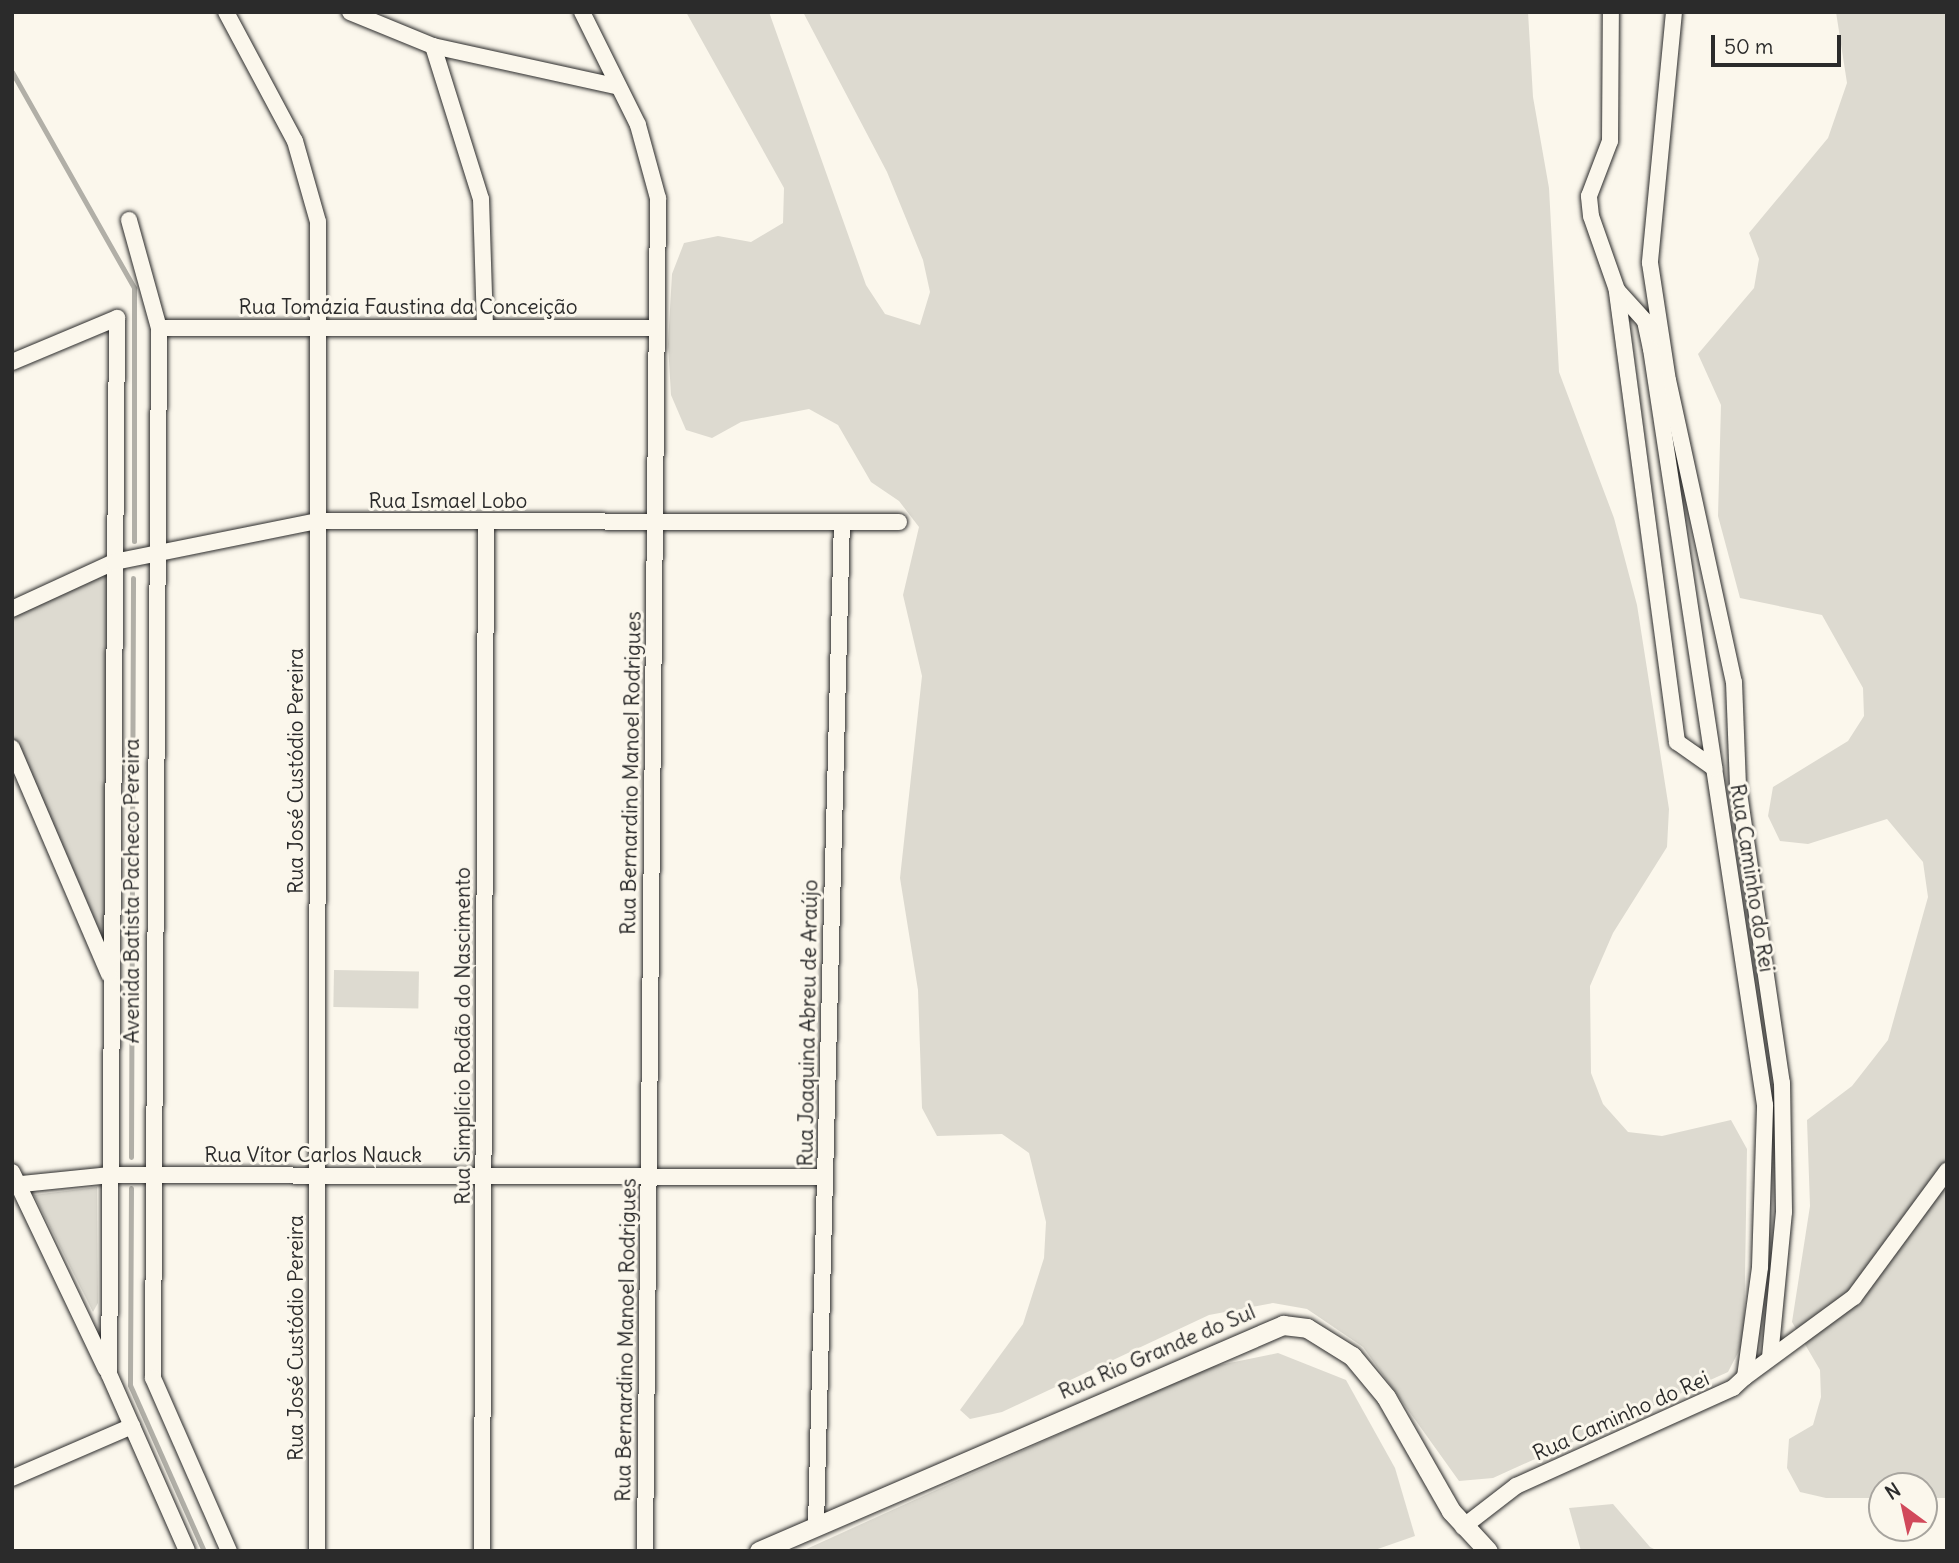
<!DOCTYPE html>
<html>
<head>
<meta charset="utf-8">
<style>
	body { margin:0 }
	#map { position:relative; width:1959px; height:1563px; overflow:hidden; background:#fbf7ec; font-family:Delius,sans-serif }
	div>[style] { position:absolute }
	.green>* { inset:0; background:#dddad0; transform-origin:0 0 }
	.stream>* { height:5px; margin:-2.5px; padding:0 2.5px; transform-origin:2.5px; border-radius:2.5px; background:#b1afa7 }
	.roads { filter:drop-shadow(0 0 2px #2b2b2b) drop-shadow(0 0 2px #2b2b2b) }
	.minor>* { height:16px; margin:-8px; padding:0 8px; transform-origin:8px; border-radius:8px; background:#fbf7ec }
	.tertiary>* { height:19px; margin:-9.5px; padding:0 9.5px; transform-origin:9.5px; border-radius:9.5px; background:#fbf7ec }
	span { translate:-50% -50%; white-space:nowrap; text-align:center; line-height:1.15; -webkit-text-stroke:6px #fbf7ec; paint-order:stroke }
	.street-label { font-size:21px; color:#2b2b2b }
	.frame { position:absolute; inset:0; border:14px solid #2b2b2b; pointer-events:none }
	.north { position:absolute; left:1868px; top:1472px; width:70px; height:70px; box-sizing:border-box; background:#fbf7ec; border:2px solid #a8a59f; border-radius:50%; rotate:327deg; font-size:19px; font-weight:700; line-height:28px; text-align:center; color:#2b2b2b }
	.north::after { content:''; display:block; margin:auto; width:24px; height:32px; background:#d1495b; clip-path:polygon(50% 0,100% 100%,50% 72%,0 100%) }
	.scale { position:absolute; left:1711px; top:35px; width:130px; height:32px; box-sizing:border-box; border:4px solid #2b2b2b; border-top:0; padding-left:9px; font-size:21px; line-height:24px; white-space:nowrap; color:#2b2b2b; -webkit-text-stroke:5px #fbf7ec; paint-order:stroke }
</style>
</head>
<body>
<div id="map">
	<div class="green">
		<div style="clip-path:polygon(686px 12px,769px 12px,866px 285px,885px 314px,920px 325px,930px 292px,923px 260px,887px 172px,803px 12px,1528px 12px,1533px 97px,1549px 188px,1559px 372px,1614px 518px,1637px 605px,1669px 809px,1667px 847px,1613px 933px,1590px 986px,1591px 1073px,1603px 1104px,1628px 1132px,1662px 1136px,1731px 1120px,1747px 1149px,1744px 1341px,1728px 1372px,1493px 1478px,1459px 1481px,1363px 1347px,1307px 1309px,1273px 1303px,1209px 1315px,1002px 1412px,970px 1419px,960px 1410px,1023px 1324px,1044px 1258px,1046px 1222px,1029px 1153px,1002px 1134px,937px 1136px,922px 1108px,918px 990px,900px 878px,922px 676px,903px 595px,919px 527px,899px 501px,871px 482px,838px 425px,809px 409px,741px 422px,712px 438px,686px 430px,671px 395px,668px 344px,672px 274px,684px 243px,718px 236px,751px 242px,783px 223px,784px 188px)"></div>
		<div style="clip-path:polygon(1836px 12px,1947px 12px,1947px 1498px,1924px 1498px,1924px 1486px,1882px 1486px,1882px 1498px,1826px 1498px,1800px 1492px,1787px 1468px,1789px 1439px,1813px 1425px,1821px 1397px,1820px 1370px,1792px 1322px,1810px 1206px,1807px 1120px,1852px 1086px,1888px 1040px,1928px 897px,1923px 862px,1887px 819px,1808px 844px,1780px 841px,1768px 816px,1773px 787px,1848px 741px,1864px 716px,1863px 688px,1822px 615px,1740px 598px,1718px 516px,1721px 405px,1698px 354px,1754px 288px,1759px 259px,1749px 233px,1828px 138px,1847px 83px)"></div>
		<div style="clip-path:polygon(111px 568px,111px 977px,12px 743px,12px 615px)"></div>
		<div style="left:334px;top:970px;width:85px;height:37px;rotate:1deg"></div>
		<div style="clip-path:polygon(97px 1187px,98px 1303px,93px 1312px,34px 1195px)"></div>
		<div style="clip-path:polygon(1278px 1353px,1346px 1380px,1395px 1468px,1415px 1536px,1372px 1551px,802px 1551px,1205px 1368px)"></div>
		<div style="clip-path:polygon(1613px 1504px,1650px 1547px,1658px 1551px,1581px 1551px,1569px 1508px)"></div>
	</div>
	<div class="stream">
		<div style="left:12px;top:72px;width:248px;rotate:60.5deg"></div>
		<div style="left:134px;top:288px;width:253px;rotate:90deg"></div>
		<div style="left:131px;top:1157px;width:579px;rotate:-89.8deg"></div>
		<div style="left:131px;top:1188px;width:197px;rotate:90.3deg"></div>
		<div style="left:130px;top:1385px;width:182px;rotate:66deg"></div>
	</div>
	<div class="roads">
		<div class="minor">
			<div style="left:226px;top:12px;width:146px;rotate:61.9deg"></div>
			<div style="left:295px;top:141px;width:84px;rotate:74.1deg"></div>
			<div style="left:318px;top:222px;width:1329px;rotate:90.04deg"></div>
			<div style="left:350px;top:12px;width:90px;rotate:22.3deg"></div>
			<div style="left:433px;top:46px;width:190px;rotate:12.4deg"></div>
			<div style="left:582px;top:12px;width:126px;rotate:63.6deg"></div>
			<div style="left:638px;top:125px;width:76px;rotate:74.7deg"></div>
			<div style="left:658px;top:198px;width:1353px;rotate:90.55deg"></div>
			<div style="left:1674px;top:12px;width:252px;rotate:95.5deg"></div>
			<div style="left:1650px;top:263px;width:118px;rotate:81.3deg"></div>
			<div style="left:1668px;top:380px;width:309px;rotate:77.7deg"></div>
			<div style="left:1734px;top:682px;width:104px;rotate:87.8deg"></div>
			<div style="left:1738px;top:786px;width:300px;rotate:81.6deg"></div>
			<div style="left:1782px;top:1083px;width:129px;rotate:89.1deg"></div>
			<div style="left:1784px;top:1212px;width:146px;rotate:95.5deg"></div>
			<div style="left:433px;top:46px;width:160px;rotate:72.6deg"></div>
			<div style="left:481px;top:199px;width:129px;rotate:88.2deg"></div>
			<div style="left:129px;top:220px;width:112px;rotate:74.5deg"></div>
			<div style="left:159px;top:328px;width:1050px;rotate:90.33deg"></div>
			<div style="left:153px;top:1378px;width:189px;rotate:66.3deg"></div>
			<div style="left:1617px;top:290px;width:42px;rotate:47.9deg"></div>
			<div style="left:1645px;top:321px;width:29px;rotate:78deg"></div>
			<div style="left:1651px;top:349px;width:424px;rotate:81.4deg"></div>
			<div style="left:159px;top:328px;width:498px"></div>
			<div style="left:12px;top:362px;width:114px;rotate:-22.7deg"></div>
			<div style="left:117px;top:318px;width:1056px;rotate:90.43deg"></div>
			<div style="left:109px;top:1374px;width:193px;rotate:66.2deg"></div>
			<div style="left:12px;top:609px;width:112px;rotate:-24.7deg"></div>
			<div style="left:114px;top:562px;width:207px;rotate:-11.4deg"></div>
			<div style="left:317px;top:521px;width:582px;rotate:0.1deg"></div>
			<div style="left:12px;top:748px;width:246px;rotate:66.8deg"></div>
			<div style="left:12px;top:1172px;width:218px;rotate:64.5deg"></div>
			<div style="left:12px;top:1185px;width:99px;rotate:-5.8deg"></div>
			<div style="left:110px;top:1175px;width:715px;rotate:0.16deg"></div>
			<div style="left:1745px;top:1377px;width:135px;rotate:-36.3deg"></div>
			<div style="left:1854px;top:1297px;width:157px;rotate:-53.6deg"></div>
			<div style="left:12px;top:1478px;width:131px;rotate:-23.4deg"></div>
			<div style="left:816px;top:1526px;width:1004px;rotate:-88.52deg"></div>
			<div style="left:1463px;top:1527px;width:67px;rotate:-37.7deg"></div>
			<div style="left:1516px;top:1486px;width:238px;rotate:-24.3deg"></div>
			<div style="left:1733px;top:1388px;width:16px;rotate:-43deg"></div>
			<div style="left:1745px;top:1377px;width:111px;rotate:-82.2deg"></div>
			<div style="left:1760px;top:1267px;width:162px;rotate:-88.2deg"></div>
			<div style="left:1765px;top:1105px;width:341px;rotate:-98.6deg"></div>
			<div style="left:1714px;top:768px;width:45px;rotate:-144.9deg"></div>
			<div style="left:1677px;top:742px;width:456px;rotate:-97.6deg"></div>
			<div style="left:1617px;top:290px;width:78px;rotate:-109.4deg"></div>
			<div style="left:1591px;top:216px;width:20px;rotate:-96deg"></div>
			<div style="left:1589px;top:196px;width:59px;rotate:-69.1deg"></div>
			<div style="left:1610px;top:141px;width:129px;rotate:-89.6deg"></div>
			<div style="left:482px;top:1551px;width:1029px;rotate:-89.78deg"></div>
		</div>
		<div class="tertiary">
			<div style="left:759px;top:1551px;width:571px;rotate:-23.33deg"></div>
			<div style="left:1283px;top:1325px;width:24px;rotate:7deg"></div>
			<div style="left:1307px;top:1328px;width:53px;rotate:31.9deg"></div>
			<div style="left:1352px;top:1356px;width:53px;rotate:50.3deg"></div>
			<div style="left:1386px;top:1397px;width:131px;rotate:60.3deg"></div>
			<div style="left:1451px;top:1511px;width:54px;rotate:47.2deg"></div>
		</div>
	</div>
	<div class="street-label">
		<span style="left:408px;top:307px">Rua Tomázia Faustina da Conceição</span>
		<span style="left:448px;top:501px">Rua Ismael Lobo</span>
		<span style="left:296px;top:771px;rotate:-90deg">Rua José Custódio Pereira</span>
		<span style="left:631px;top:773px;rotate:-89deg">Rua Bernardino Manoel Rodrigues</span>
		<span style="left:1752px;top:878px;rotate:81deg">Rua Caminho do Rei</span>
		<span style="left:132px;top:891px;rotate:-90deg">Avenida Batista Pacheco Pereira</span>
		<span style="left:808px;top:1023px;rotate:-89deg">Rua Joaquina Abreu de Araújo</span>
		<span style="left:463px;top:1036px;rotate:-90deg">Rua Simplício Rodão do Nascimento</span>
		<span style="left:313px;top:1155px">Rua Vítor Carlos Nauck</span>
		<span style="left:296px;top:1338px;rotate:-90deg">Rua José Custódio Pereira</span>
		<span style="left:626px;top:1340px;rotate:-89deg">Rua Bernardino Manoel Rodrigues</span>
		<span style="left:1157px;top:1352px;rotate:-23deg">Rua Rio Grande do Sul</span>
		<span style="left:1621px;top:1416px;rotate:-24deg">Rua Caminho do Rei</span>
	</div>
	<div class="frame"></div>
	<div class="north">N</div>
	<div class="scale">50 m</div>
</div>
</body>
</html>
